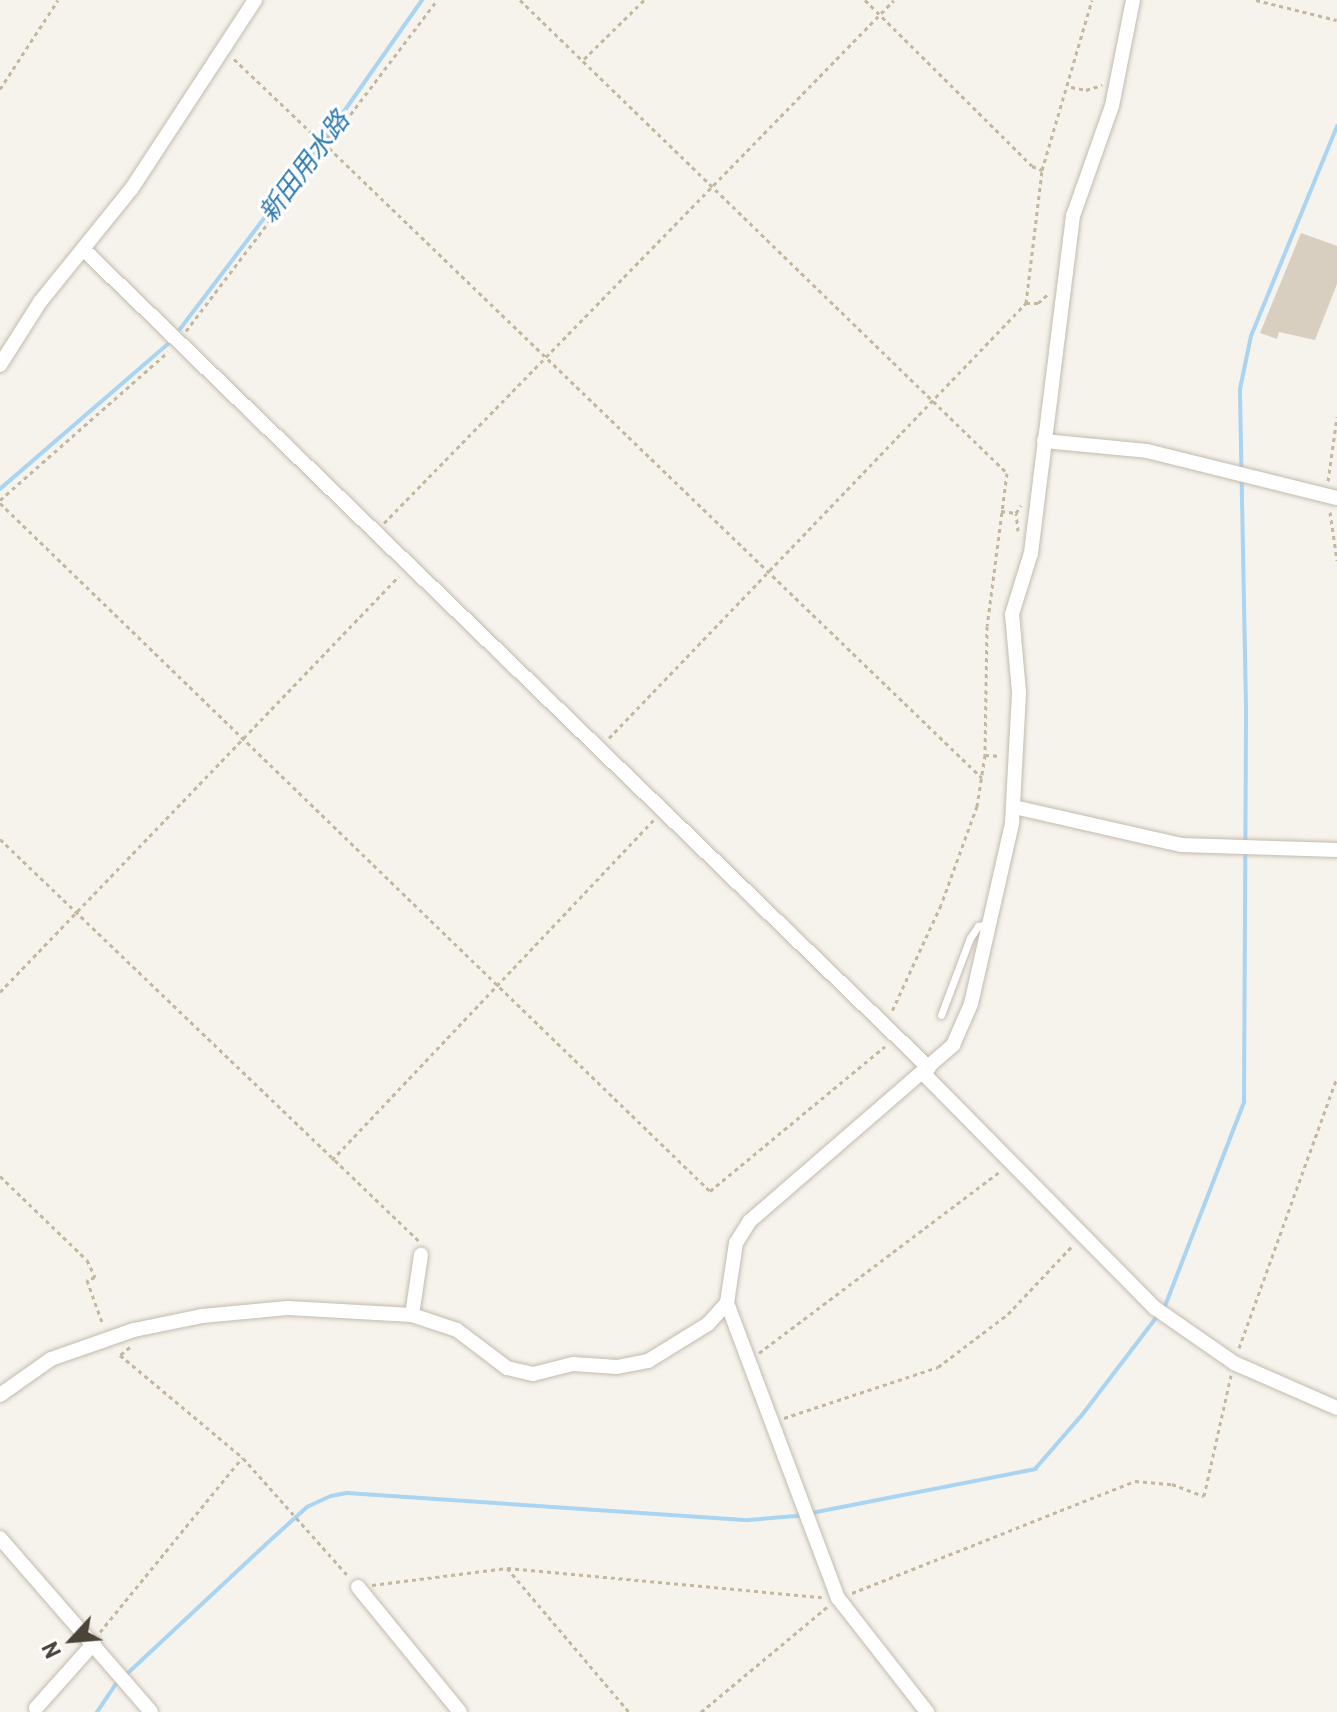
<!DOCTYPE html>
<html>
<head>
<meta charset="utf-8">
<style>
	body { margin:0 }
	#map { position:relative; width:1337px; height:1712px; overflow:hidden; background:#f6f3ec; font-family:Barlow,"Noto Sans JP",sans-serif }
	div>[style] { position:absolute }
	.stream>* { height:4px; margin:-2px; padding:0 2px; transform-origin:2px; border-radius:2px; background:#a9d4f2 }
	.building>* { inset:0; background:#d8cfc1 }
	.path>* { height:3px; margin-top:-1.5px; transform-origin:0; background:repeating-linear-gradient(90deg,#c4b79f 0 4px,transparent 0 8px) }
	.roads { filter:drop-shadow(0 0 2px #c2bbae) drop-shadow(0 0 2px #c2bbae) }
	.lane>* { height:7px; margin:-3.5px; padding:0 3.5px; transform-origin:3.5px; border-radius:3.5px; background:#fff }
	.street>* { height:14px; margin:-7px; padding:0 7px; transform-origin:7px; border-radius:7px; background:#fff }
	span { translate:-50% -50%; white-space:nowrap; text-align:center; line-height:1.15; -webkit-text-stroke:6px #fff; paint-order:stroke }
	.water-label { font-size:26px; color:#2e7ab2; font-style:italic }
	.north { position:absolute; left:32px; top:1600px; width:80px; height:80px; -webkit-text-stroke:6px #fff; paint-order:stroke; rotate:244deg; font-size:22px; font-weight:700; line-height:32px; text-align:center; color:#4b4439 }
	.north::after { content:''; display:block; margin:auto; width:28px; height:36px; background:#4b4439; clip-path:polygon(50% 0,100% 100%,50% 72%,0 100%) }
</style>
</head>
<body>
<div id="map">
	<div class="stream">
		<div style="left:180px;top:329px;width:250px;rotate:-52.8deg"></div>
		<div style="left:331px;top:130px;width:159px;rotate:-55deg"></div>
		<div style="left:0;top:489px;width:221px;rotate:-40.8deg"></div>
		<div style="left:97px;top:1712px;width:32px;rotate:-56deg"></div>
		<div style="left:115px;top:1685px;width:205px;rotate:-43deg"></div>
		<div style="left:265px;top:1545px;width:57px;rotate:-42.1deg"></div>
		<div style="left:307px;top:1507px;width:26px;rotate:-25deg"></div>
		<div style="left:331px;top:1496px;width:16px;rotate:-11deg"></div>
		<div style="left:347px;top:1493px;width:402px;rotate:3.9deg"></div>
		<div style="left:748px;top:1520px;width:48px;rotate:-4.8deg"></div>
		<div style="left:796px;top:1516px;width:244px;rotate:-11.1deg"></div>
		<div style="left:1035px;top:1469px;width:72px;rotate:-49deg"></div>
		<div style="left:1082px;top:1415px;width:137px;rotate:-52.7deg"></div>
		<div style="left:1165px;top:1306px;width:219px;rotate:-68.8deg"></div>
		<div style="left:1244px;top:1102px;width:395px;rotate:-89.7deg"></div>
		<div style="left:1246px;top:707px;width:318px;rotate:-91.1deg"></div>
		<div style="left:1240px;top:389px;width:54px;rotate:-78.3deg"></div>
		<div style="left:1251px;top:336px;width:227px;rotate:-67.7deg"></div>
	</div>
	<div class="building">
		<div style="clip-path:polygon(1301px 233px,1337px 246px,1337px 284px,1315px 340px,1279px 332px,1277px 339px,1260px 333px)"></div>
	</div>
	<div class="path">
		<div style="left:520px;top:0;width:679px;rotate:44.16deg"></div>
		<div style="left:1007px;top:473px;width:154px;rotate:97.4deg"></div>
		<div style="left:987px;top:626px;width:129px;rotate:90.9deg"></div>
		<div style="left:985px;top:755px;width:52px;rotate:98.9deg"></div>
		<div style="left:977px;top:806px;width:105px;rotate:110deg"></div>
		<div style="left:941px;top:905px;width:117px;rotate:114.8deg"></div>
		<div style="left:865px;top:0;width:235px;rotate:44.8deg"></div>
		<div style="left:1032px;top:166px;width:11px;rotate:22deg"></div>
		<div style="left:1256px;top:0;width:83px;rotate:13.9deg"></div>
		<div style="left:234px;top:59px;width:115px;rotate:43.6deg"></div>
		<div style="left:317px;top:138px;width:9px;rotate:-58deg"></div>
		<div style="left:322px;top:130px;width:16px;rotate:45deg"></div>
		<div style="left:584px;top:59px;width:84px;rotate:-44.5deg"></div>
		<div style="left:1071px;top:87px;width:15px;rotate:11deg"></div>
		<div style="left:1086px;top:90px;width:17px;rotate:-17deg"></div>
		<div style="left:0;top:89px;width:106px;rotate:-56.9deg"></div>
		<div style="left:329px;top:148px;width:907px;rotate:43.97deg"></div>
		<div style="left:1026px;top:303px;width:12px"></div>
		<div style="left:1038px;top:303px;width:13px;rotate:-42deg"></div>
		<div style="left:186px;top:331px;width:415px;rotate:-52.8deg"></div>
		<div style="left:1328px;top:481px;width:65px;rotate:-82deg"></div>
		<div style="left:0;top:500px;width:224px;rotate:-41.4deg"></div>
		<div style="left:0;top:503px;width:989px;rotate:44.1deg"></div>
		<div style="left:710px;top:1191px;width:227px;rotate:-39.6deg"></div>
		<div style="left:1001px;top:511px;width:15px;rotate:8deg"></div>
		<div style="left:1330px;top:512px;width:49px;rotate:81.7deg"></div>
		<div style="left:384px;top:523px;width:730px;rotate:-45.72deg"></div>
		<div style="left:1018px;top:531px;width:18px;rotate:-96deg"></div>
		<div style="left:1016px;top:513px;width:9px;rotate:-58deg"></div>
		<div style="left:609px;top:738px;width:603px;rotate:-46.21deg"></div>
		<div style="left:1026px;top:303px;width:134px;rotate:-83.1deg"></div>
		<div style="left:1042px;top:170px;width:177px;rotate:-73.6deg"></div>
		<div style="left:985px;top:755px;width:16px;rotate:4deg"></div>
		<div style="left:0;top:839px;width:581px;rotate:43.81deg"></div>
		<div style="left:0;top:992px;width:576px;rotate:-46.19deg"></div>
		<div style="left:332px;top:1160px;width:468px;rotate:-46.6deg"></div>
		<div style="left:0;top:1176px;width:121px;rotate:44deg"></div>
		<div style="left:87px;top:1260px;width:19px;rotate:65deg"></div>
		<div style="left:95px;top:1277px;width:9px;rotate:159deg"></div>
		<div style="left:87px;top:1280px;width:48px;rotate:70.4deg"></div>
		<div style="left:130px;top:1347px;width:13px;rotate:141deg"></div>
		<div style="left:120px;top:1355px;width:160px;rotate:39.9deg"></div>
		<div style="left:243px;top:1458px;width:159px;rotate:48.3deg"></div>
		<div style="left:1239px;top:1348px;width:287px;rotate:-70.1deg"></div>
		<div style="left:759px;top:1353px;width:301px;rotate:-37deg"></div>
		<div style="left:784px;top:1418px;width:162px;rotate:-18.3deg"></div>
		<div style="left:938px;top:1367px;width:88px;rotate:-37.1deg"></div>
		<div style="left:1008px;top:1314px;width:95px;rotate:-46.7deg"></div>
		<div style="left:507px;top:1568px;width:189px;rotate:49.7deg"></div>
		<div style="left:372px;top:1585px;width:136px;rotate:-7.2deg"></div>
		<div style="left:507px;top:1568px;width:316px;rotate:5.3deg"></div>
		<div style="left:852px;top:1593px;width:304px;rotate:-21.6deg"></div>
		<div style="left:1135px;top:1481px;width:37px;rotate:5deg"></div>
		<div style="left:1172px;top:1484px;width:34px;rotate:21deg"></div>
		<div style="left:1204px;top:1496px;width:124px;rotate:-77.4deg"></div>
		<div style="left:100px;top:1632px;width:225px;rotate:-50.8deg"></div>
		<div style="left:701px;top:1712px;width:165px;rotate:-39.8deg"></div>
	</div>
	<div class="roads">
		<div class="lane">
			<div style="left:941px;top:1015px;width:82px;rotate:-69.4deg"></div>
			<div style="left:970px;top:938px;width:14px;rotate:-56deg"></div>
			<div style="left:978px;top:926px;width:10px;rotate:-11deg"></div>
		</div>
		<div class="street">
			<div style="left:84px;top:250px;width:1176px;rotate:44.07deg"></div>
			<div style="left:0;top:365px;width:75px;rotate:-57.6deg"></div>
			<div style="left:40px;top:302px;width:146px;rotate:-51.1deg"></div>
			<div style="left:132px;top:188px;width:225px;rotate:-56.8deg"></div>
			<div style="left:1044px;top:441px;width:103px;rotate:5.5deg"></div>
			<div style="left:1147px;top:451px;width:196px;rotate:13.9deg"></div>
			<div style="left:1014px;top:807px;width:171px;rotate:12.8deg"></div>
			<div style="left:1181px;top:845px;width:156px;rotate:1.8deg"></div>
			<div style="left:924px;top:1074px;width:329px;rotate:45.4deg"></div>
			<div style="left:1155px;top:1308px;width:96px;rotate:34.8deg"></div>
			<div style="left:1234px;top:1363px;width:112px;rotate:23.6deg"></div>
			<div style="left:727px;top:1303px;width:315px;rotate:69.4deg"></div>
			<div style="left:838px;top:1598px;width:145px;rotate:52deg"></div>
			<div style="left:412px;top:1315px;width:61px;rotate:-81.5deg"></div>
			<div style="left:0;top:1395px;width:62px;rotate:-35.2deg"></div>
			<div style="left:51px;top:1359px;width:88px;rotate:-19.3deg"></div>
			<div style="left:134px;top:1330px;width:69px;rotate:-11.6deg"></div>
			<div style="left:202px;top:1316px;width:86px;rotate:-5.3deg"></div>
			<div style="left:288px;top:1308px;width:124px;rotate:3.2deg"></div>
			<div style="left:412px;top:1315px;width:47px;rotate:18.4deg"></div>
			<div style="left:457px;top:1330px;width:63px;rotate:37.2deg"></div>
			<div style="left:507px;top:1368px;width:27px;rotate:13deg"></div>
			<div style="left:533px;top:1374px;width:41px;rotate:-14deg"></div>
			<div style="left:573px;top:1364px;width:44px;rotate:3.9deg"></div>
			<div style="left:617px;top:1367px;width:32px;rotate:-11deg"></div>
			<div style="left:648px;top:1361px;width:70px;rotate:-31.7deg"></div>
			<div style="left:708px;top:1324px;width:28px;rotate:-48deg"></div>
			<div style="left:727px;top:1303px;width:61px;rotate:-81.5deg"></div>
			<div style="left:736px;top:1243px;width:26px;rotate:-58deg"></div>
			<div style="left:750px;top:1221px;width:269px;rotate:-40.9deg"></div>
			<div style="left:953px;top:1045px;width:45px;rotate:-66.3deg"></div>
			<div style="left:971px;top:1004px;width:186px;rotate:-77.2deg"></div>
			<div style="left:1012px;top:823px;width:131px;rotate:-86.9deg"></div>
			<div style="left:1019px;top:692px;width:78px;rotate:-95.1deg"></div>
			<div style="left:1012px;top:614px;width:64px;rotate:-72.7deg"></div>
			<div style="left:1031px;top:553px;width:340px;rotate:-82.9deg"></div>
			<div style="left:1073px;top:216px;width:117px;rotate:-70.5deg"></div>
			<div style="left:1112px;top:106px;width:108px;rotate:-78.8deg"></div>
			<div style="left:0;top:1538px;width:230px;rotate:49deg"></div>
			<div style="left:358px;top:1587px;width:161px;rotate:50.8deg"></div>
			<div style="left:36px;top:1708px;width:87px;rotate:-48.3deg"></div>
		</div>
	</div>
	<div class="water-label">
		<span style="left:303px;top:166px;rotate:-53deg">新田用水路</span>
	</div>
	<div class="north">N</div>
</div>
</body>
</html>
